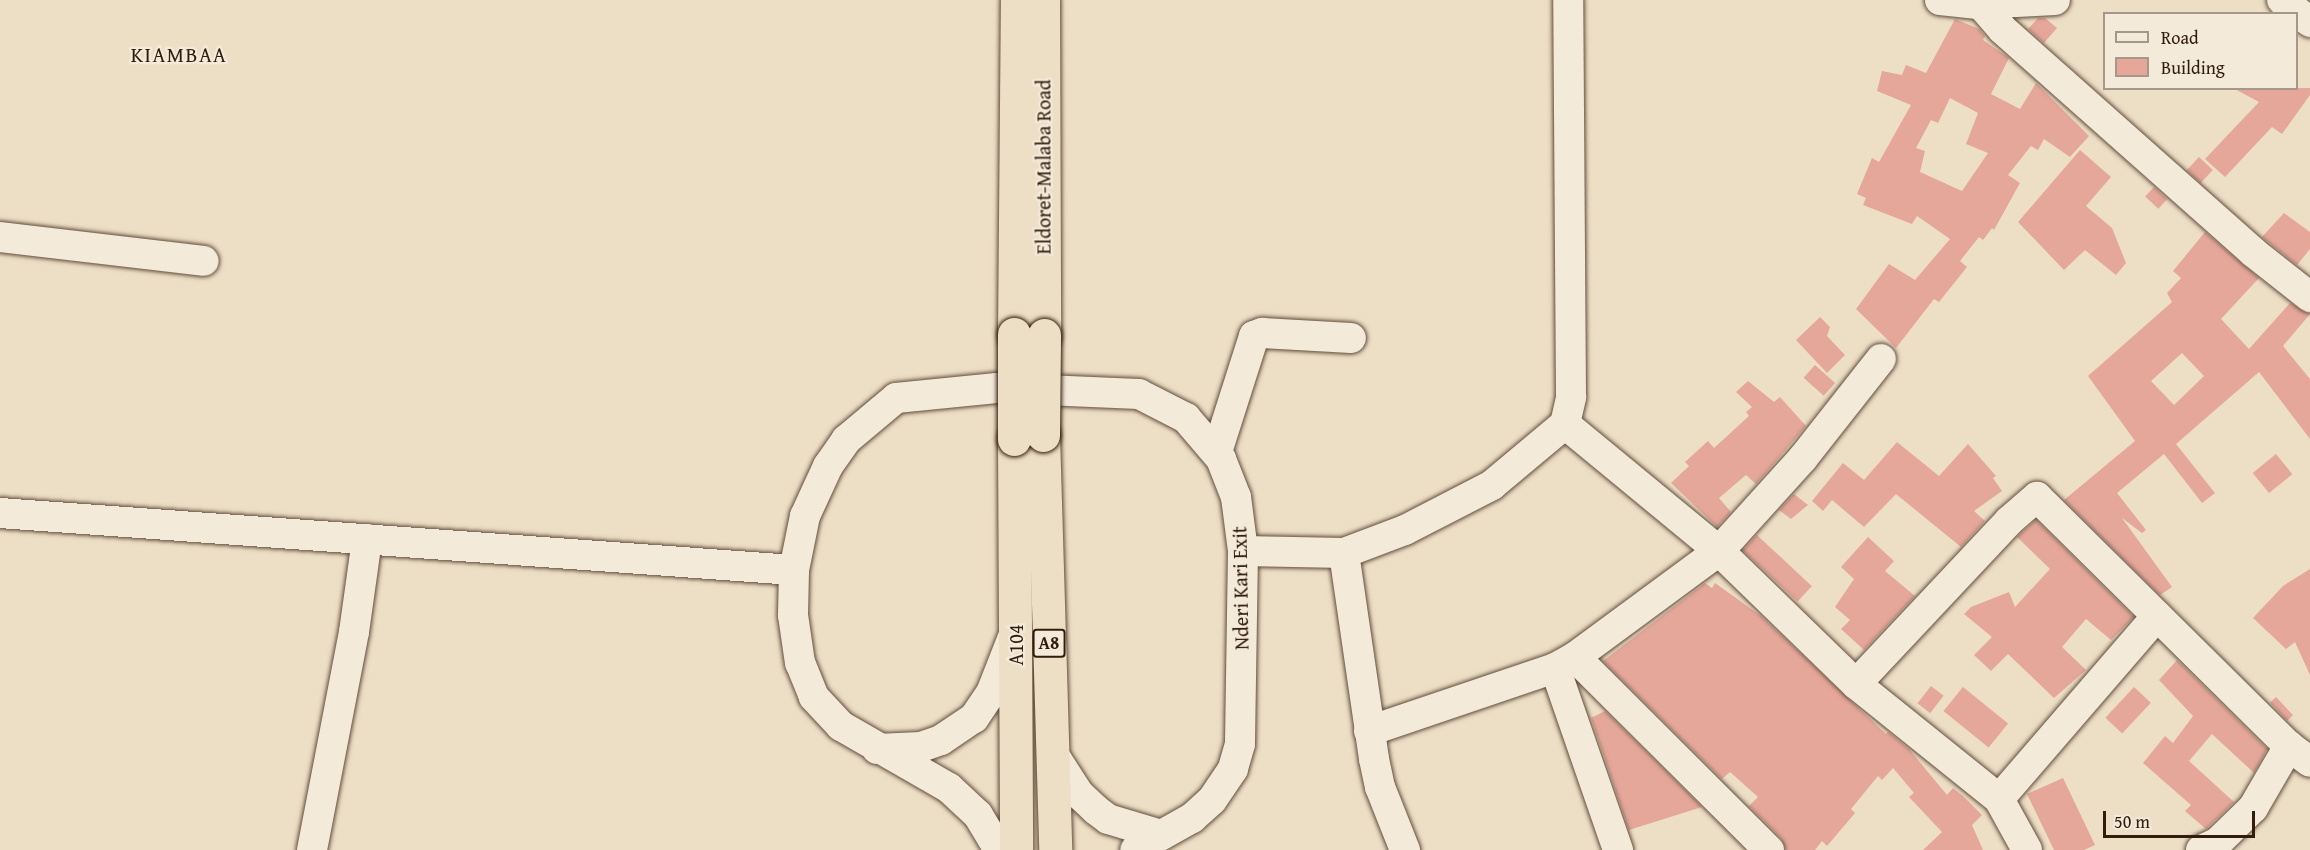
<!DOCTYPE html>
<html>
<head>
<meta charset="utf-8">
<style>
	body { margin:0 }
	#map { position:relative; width:2310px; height:850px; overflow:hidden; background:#eddec6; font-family:"Gentium Book Plus",serif }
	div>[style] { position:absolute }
	.building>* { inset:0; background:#e6a79b; transform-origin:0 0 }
	.roads { filter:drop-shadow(0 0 2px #614d3a) drop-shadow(0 0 2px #614d3a) }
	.minor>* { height:30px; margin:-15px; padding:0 15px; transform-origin:15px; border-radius:15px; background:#f3eada }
	.highway>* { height:33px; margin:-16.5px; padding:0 16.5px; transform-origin:16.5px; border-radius:16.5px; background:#eddec6 }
	.bridges { filter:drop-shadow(0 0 2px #321d0c) drop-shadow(0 0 2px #321d0c) }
	.highway-bridge>* { height:33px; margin:-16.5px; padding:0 16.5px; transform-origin:16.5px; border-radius:16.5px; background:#eddec6 }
	span { translate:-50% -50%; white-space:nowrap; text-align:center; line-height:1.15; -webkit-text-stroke:4.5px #f3eada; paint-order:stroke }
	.shield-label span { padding:2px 4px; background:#f3eada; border:2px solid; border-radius:4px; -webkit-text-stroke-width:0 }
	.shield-label { font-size:18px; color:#321d0c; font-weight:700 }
	.street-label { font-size:20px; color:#321d0c }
	.neighbourhood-label { font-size:21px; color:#321d0c; letter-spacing:1.5px }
	.legend { position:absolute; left:2103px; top:12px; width:195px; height:78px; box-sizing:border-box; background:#f3eada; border:2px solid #a69888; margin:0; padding:8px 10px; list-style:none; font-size:18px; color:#321d0c }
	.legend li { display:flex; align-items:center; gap:12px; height:30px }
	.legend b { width:30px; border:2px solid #a69888 }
	.scale { position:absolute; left:2103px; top:811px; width:152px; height:27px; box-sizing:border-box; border:3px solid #321d0c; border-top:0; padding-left:8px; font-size:18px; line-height:21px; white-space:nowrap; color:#321d0c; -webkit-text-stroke:4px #f3eada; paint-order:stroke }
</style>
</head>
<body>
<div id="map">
	<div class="building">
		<div style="clip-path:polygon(2038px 18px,2045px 18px,2057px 28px,2044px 43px,2028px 29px)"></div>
		<div style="clip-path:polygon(evenodd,1955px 19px,1979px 29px,1985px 36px,1983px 40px,2009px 58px,1991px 94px,2020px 109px,2036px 83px,2089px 136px,2070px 157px,2044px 139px,2038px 150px,2031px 146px,2008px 175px,2020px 183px,1994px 230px,1992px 228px,1983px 240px,1979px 237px,1960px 261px,1967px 267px,1939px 302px,1934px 299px,1896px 348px,1856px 309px,1889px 264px,1915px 280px,1950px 239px,1917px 216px,1912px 224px,1863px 205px,1866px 198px,1857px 194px,1872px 158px,1879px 162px,1911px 105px,1877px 91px,1882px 71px,1902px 75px,1906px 65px,1926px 73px,1955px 19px,1950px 98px,1978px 113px,1966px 144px,1988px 153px,1962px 191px,1920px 172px,1925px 151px,1916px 148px,1931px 120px,1938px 123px,1950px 98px)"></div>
		<div style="clip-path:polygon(2233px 88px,2310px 88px,2310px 95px,2282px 134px,2272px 127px,2225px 177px,2205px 159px,2259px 102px)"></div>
		<div style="clip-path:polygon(2080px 150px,2111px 177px,2086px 206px,2112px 228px,2126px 263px,2116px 275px,2085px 250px,2064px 270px,2018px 222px)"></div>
		<div style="left:2199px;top:157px;width:19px;height:18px;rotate:43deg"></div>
		<div style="left:2154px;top:187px;width:18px;height:13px;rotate:43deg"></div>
		<div style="clip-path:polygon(2284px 213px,2310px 232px,2310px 249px,2297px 265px,2262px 237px)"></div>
		<div style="clip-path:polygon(evenodd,2205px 232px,2259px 278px,2221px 319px,2249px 349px,2290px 303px,2310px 314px,2283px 346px,2310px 379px,2310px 439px,2259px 372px,2176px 444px,2215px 493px,2202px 503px,2164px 454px,2117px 493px,2146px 530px,2142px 533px,2122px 518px,2172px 587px,2160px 595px,2064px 500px,2135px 441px,2088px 376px,2172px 302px,2167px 293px,2181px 278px,2173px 271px,2205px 232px,2182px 353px,2204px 376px,2174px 405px,2151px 381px,2182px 353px)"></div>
		<div style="clip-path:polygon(1820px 317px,1830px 327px,1827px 336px,1845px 355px,1827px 373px,1796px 340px)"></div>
		<div style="left:1815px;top:365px;width:27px;height:17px;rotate:42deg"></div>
		<div style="clip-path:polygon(1748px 381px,1774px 402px,1780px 397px,1806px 426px,1756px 484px,1746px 475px,1719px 498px,1731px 512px,1717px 527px,1671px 483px,1689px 466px,1685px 462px,1708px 441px,1714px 448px,1749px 416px,1746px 412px,1752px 407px,1736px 392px)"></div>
		<div style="clip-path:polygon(1897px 442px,1939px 476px,1968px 444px,1996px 476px,1993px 478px,2002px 491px,1974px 511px,1985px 521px,1961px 547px,1896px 494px,1864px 527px,1832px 500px,1823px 511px,1812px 501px,1843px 463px,1864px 480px)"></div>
		<div style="left:2276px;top:454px;width:26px;height:30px;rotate:51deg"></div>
		<div style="clip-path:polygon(1794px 494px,1808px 505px,1791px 519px,1779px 510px)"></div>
		<div style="clip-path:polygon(2036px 520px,2134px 617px,2111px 640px,2086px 619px,2062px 647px,2086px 670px,2054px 698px,2008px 654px,1991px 671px,1974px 655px,1992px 637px,1964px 614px,1971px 607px,2009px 592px,2015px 607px,2050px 569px,2017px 537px)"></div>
		<div style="left:1757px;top:535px;width:75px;height:21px;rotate:43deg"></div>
		<div style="clip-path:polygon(1868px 537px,1894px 561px,1885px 571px,1915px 596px,1864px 650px,1841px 629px,1850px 620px,1835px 607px,1854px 579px,1841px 567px)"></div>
		<div style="clip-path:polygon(2310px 569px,2310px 675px,2295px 642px,2286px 649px,2253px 618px,2283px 586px)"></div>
		<div style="clip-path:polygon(1705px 583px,1712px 588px,1715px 583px,1761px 616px,1886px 734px,1888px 732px,1909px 749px,1947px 795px,1953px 788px,1963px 796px,1982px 815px,1972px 825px,1983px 850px,1923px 850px,1942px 832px,1909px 797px,1914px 793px,1893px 768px,1882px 780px,1878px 776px,1851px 809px,1855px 813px,1827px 846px,1822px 841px,1815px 850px,1786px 850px,1781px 838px,1749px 806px,1758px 797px,1730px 772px,1722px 779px,1603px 661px)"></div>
		<div style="clip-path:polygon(2177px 660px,2267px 749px,2254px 773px,2212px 734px,2189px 761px,2234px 802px,2206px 829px,2185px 811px,2191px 805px,2143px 763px,2165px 736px,2173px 743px,2193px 716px,2159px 680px)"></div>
		<div style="left:1931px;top:686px;width:16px;height:22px;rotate:38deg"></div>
		<div style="left:1963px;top:687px;width:58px;height:31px;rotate:39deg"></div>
		<div style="left:2134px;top:687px;width:23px;height:42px;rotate:43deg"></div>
		<div style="left:2276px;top:697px;width:25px;height:8px;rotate:47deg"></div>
		<div style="clip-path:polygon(1605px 711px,1702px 807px,1629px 830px,1591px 718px)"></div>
		<div style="clip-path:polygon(2063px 778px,2095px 845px,2084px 850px,2054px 850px,2027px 794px)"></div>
	</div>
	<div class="roads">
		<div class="minor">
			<div style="left:1940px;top:0;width:38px;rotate:6deg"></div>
			<div style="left:1978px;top:4px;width:77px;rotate:-3deg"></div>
			<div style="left:1977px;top:0;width:38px;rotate:49deg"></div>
			<div style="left:2002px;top:29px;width:336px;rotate:41.6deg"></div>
			<div style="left:2253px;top:252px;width:73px;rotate:38.3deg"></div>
			<div style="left:2282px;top:0;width:36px;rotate:38deg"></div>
			<div style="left:0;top:237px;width:205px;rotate:6.7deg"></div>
			<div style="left:1565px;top:424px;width:200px;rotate:39.5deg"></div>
			<div style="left:1719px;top:551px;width:191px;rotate:44.2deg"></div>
			<div style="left:1856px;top:684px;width:184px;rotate:38.8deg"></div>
			<div style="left:1999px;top:799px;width:58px;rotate:61.2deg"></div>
			<div style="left:1217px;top:452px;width:122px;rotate:-72.3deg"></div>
			<div style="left:1254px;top:336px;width:9px;rotate:-21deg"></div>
			<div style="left:1262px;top:333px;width:89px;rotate:3.2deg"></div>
			<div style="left:0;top:513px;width:796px;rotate:4.11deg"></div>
			<div style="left:1243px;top:551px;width:101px;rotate:1.1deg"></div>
			<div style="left:1344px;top:553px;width:65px;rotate:-20.7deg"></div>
			<div style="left:1405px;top:530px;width:98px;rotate:-27.3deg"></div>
			<div style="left:1492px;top:485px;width:95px;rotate:-39.9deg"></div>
			<div style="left:1565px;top:424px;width:28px;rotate:-77deg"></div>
			<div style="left:1571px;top:397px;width:397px;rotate:-90.4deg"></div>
			<div style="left:1344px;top:553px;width:208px;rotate:81.7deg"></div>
			<div style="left:1374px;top:759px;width:29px;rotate:78deg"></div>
			<div style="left:1380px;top:787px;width:68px;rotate:68.4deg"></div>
			<div style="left:1575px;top:657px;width:274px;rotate:44.9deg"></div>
			<div style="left:1555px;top:668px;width:193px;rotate:70.9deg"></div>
			<div style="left:1856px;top:684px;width:224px;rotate:-46.8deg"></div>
			<div style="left:2009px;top:521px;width:37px;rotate:-41deg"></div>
			<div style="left:2037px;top:497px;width:354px;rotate:44.7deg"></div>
			<div style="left:2289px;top:746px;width:26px;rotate:37deg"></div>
			<div style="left:1369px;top:731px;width:196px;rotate:-18.7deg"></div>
			<div style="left:1555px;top:668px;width:23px;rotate:-29deg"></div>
			<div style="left:1575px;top:657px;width:179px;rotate:-36.4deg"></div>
			<div style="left:1719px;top:551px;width:125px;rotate:-47.9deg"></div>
			<div style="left:1803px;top:458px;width:126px;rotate:-51.8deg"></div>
			<div style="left:877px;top:749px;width:44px;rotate:-2.6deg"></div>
			<div style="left:921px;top:747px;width:21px;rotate:-19deg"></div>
			<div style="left:941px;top:740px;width:40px;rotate:-34deg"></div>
			<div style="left:974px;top:718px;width:30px;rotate:-56deg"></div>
			<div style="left:991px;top:693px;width:60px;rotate:-68.6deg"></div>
			<div style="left:1052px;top:752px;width:50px;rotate:57.3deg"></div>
			<div style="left:1079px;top:794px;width:23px;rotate:43deg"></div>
			<div style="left:1096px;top:810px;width:15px;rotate:37deg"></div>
			<div style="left:1108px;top:819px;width:55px;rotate:16.8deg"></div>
			<div style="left:1999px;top:799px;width:242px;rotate:-49.2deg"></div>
			<div style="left:312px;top:850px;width:222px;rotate:-79.1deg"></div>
			<div style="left:354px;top:632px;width:94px;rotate:-82deg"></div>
			<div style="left:999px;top:850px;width:41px;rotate:-121deg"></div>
			<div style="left:978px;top:815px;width:40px;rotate:-137deg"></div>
			<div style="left:949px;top:788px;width:125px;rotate:-150.1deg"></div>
			<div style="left:841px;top:726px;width:40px;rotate:-133deg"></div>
			<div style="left:814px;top:697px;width:37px;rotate:-112deg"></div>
			<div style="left:800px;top:663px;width:49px;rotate:-98.3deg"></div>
			<div style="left:793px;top:615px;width:45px;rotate:-88.7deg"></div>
			<div style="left:794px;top:570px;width:55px;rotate:-78.5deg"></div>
			<div style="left:805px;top:516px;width:55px;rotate:-65.3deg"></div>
			<div style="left:828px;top:466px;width:32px;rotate:-55deg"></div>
			<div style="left:846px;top:440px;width:65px;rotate:-40deg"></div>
			<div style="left:896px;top:398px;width:101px;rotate:-5.7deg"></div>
			<div style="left:997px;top:388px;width:142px;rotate:2.4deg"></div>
			<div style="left:1139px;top:394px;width:53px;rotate:27.1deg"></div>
			<div style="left:1186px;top:418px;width:54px;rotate:49.5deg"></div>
			<div style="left:1221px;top:459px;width:41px;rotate:68.5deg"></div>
			<div style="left:1236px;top:497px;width:54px;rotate:82.6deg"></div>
			<div style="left:1243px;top:551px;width:193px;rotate:90.9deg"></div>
			<div style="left:1240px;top:744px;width:26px;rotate:106deg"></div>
			<div style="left:1233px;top:769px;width:37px;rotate:124deg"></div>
			<div style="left:1212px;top:800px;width:27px;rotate:138deg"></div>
			<div style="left:1192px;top:818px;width:65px;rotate:150.7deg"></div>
			<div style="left:2201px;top:850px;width:19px;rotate:-25deg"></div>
			<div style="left:2218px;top:842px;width:49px;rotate:-44.2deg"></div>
			<div style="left:2253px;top:808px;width:72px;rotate:-59.9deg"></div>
		</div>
		<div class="highway">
			<div style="left:1043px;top:0;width:335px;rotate:89.8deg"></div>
			<div style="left:1014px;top:334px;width:334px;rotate:-89.5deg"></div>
			<div style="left:1043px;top:435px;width:415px;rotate:88.3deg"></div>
			<div style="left:1014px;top:439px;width:411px;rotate:89.7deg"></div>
		</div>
	</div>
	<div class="bridges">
		<div class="highway-bridge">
			<div style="left:1014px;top:334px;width:105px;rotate:90deg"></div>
			<div style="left:1043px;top:435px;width:100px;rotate:-89.4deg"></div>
		</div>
	</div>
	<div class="shield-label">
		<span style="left:1049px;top:643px">A8</span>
	</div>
	<div class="street-label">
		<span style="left:1043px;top:167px;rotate:-90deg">Eldoret-Malaba Road</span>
		<span style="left:1240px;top:588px;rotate:-91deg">Nderi Kari Exit</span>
		<span style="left:1015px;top:645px;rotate:-90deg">A104</span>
	</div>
	<div class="neighbourhood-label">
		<span style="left:179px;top:55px">KIAMBAA</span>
	</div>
	<ul class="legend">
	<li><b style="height:8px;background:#f3eada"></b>Road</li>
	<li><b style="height:16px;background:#e6a79b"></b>Building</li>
	</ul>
	<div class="scale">50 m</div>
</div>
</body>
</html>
